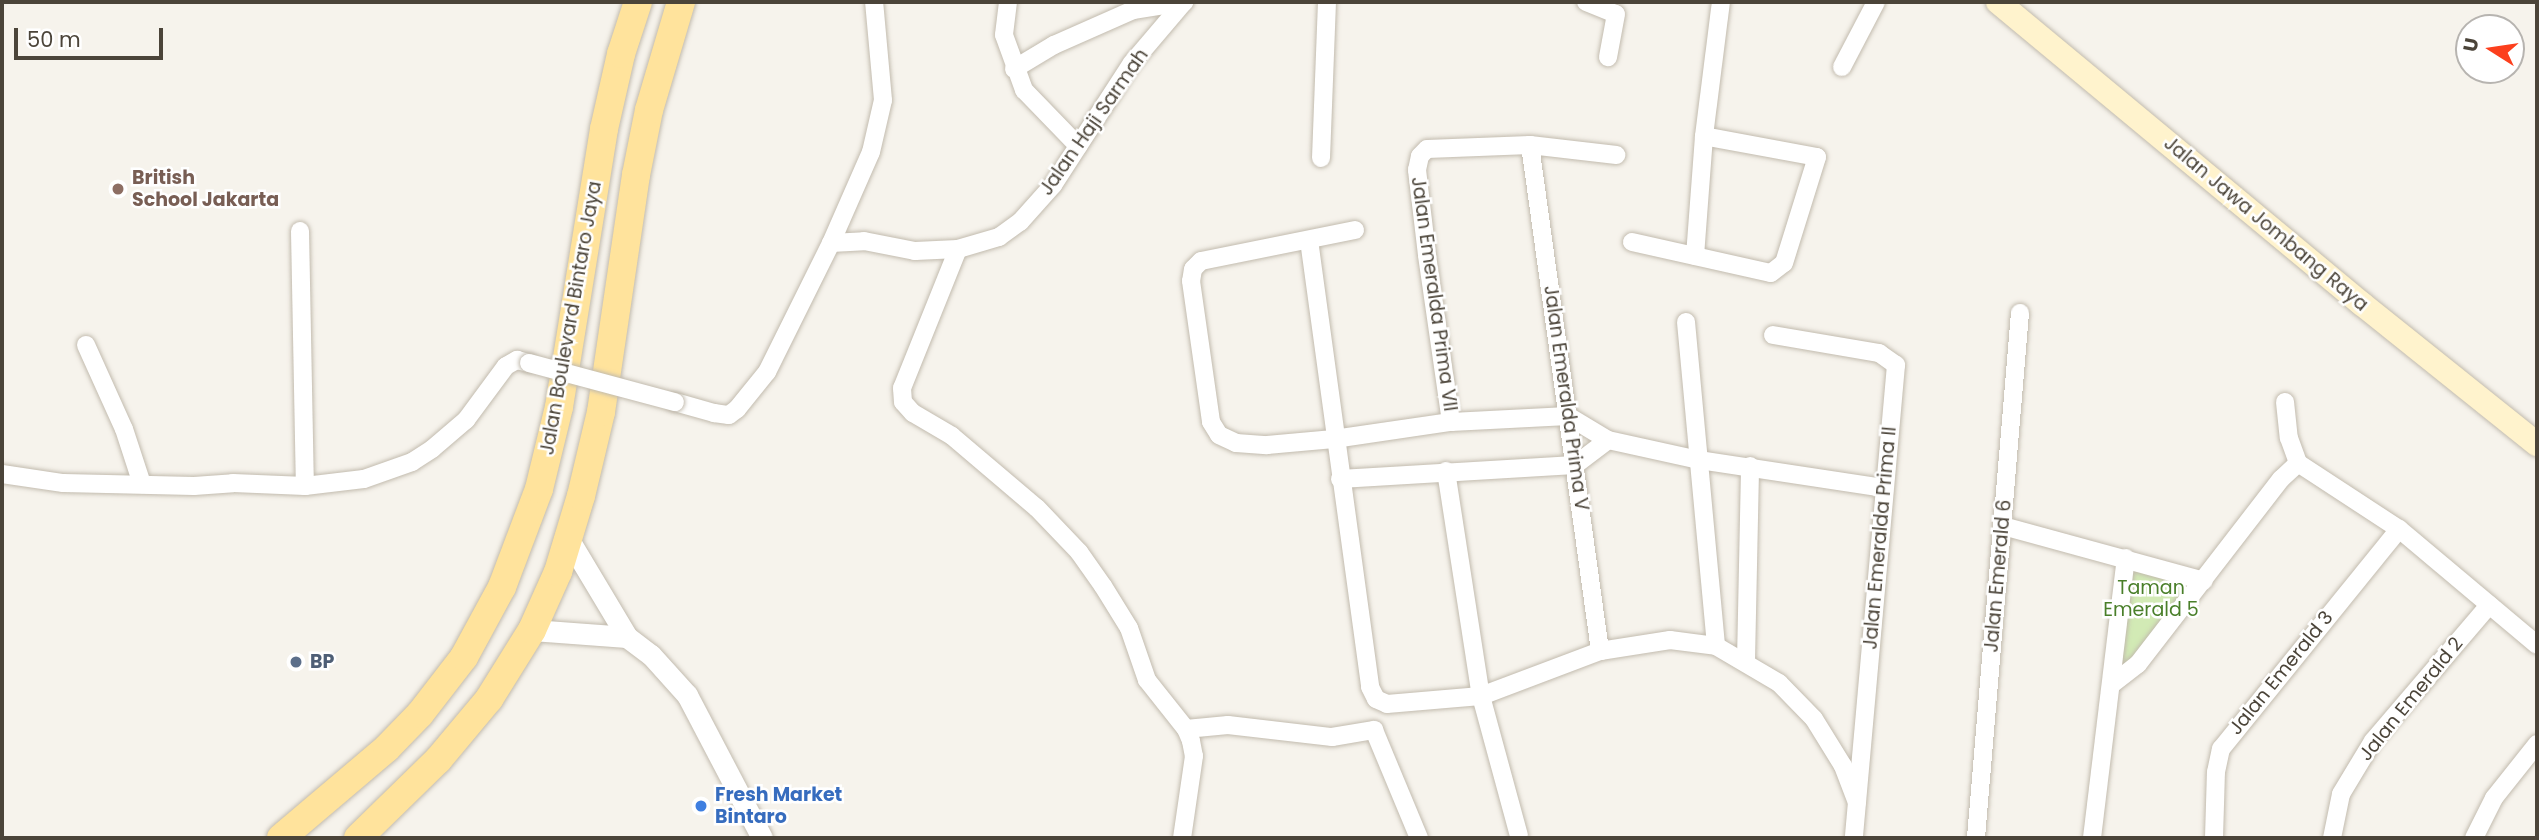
<!DOCTYPE html>
<html>
<head>
<meta charset="utf-8">
<style>
	body { margin:0 }
	#map { position:relative; width:2539px; height:840px; overflow:hidden; background:#f6f3ec; font-family:Poppins,sans-serif }
	div>[style] { position:absolute }
	.green>* { inset:0; background:#d2eab5 }
	.roads { filter:drop-shadow(0 0 2px #c2bbae) drop-shadow(0 0 2px #c2bbae) }
	.minor>* { height:18px; margin:-9px; padding:0 9px; transform-origin:9px; border-radius:9px; background:#fff }
	.tertiary>* { height:21px; margin:-10.5px; padding:0 10.5px; transform-origin:10.5px; border-radius:10.5px; background:#fff }
	.secondary>* { height:24px; margin:-12px; padding:0 12px; transform-origin:12px; border-radius:12px; background:#fff3cd }
	.primary>* { height:28px; margin:-14px; padding:0 14px; transform-origin:14px; border-radius:14px; background:#ffe39c }
	.bridges { filter:drop-shadow(0 0 2px #c2bbae) drop-shadow(0 0 2px #c2bbae) }
	.minor-bridge>* { height:18px; margin:-9px; padding:0 9px; transform-origin:9px; border-radius:9px; background:#fff }
	.dots>* { width:19px; height:19px; translate:-50% -50%; box-sizing:border-box; border:4px solid #fff; border-radius:50% }
	span { translate:-50% -50%; white-space:nowrap; text-align:center; line-height:1.15; -webkit-text-stroke:5px #fff; paint-order:stroke }
	.street-label { font-size:19px; color:#4b4439 }
	.education-label { font-size:19px; color:#785e54; font-weight:700 }
	.left { translate:0 -50%; text-align:left }
	.park-label { font-size:19px; color:#4a7f2a }
	.service-label { font-size:19px; color:#4e5e75; font-weight:700 }
	.shop-label { font-size:19px; color:#366cbe; font-weight:700 }
	.frame { position:absolute; inset:0; border:4px solid #4b4439; pointer-events:none }
	.north { position:absolute; left:2455px; top:14px; width:70px; height:70px; box-sizing:border-box; background:#fff; border:2px solid #b7b4b0; border-radius:50%; rotate:282deg; font-size:19px; font-weight:700; line-height:28px; text-align:center; color:#4b4439 }
	.north::after { content:''; display:block; margin:auto; width:24px; height:32px; background:#fc3f1d; clip-path:polygon(50% 0,100% 100%,50% 72%,0 100%) }
	.scale { position:absolute; left:14px; top:28px; width:149px; height:32px; box-sizing:border-box; border:4px solid #4b4439; border-top:0; padding-left:9px; font-size:21px; line-height:24px; white-space:nowrap; color:#4b4439; -webkit-text-stroke:5px #fff; paint-order:stroke }
</style>
</head>
<body>
<div id="map">
	<div class="green">
		<div style="clip-path:polygon(2126px 558px,2204px 581px,2111px 685px)"></div>
	</div>
	<div class="roads">
		<div class="minor">
			<div style="left:1008px;top:2px;width:33px;rotate:97deg"></div>
			<div style="left:1004px;top:35px;width:59px;rotate:70deg"></div>
			<div style="left:1024px;top:90px;width:78px;rotate:46deg"></div>
			<div style="left:1586px;top:2px;width:32px;rotate:22deg"></div>
			<div style="left:1616px;top:14px;width:44px;rotate:100.5deg"></div>
			<div style="left:1842px;top:67px;width:73px;rotate:-62.4deg"></div>
			<div style="left:1014px;top:69px;width:47px;rotate:-31deg"></div>
			<div style="left:1054px;top:45px;width:86px;rotate:-23.9deg"></div>
			<div style="left:1133px;top:10px;width:52px;rotate:-8.9deg"></div>
			<div style="left:1530px;top:145px;width:511px;rotate:82.12deg"></div>
			<div style="left:1321px;top:158px;width:156px;rotate:-87.8deg"></div>
			<div style="left:1355px;top:230px;width:157px;rotate:168.6deg"></div>
			<div style="left:1201px;top:261px;width:11px;rotate:135deg"></div>
			<div style="left:1193px;top:269px;width:12px;rotate:99deg"></div>
			<div style="left:1191px;top:281px;width:142px;rotate:81.9deg"></div>
			<div style="left:1211px;top:422px;width:15px;rotate:58deg"></div>
			<div style="left:1219px;top:435px;width:19px;rotate:25deg"></div>
			<div style="left:1236px;top:443px;width:31px;rotate:4deg"></div>
			<div style="left:1267px;top:445px;width:67px;rotate:-5.1deg"></div>
			<div style="left:1334px;top:439px;width:118px;rotate:-8.3deg"></div>
			<div style="left:1451px;top:422px;width:117px;rotate:-2.9deg"></div>
			<div style="left:1568px;top:416px;width:47px;rotate:31deg"></div>
			<div style="left:1608px;top:440px;width:93px;rotate:12.4deg"></div>
			<div style="left:1699px;top:460px;width:187px;rotate:8.6deg"></div>
			<div style="left:300px;top:231px;width:255px;rotate:88.9deg"></div>
			<div style="left:1309px;top:240px;width:451px;rotate:82.2deg"></div>
			<div style="left:1370px;top:687px;width:13px;rotate:63deg"></div>
			<div style="left:1376px;top:699px;width:12px;rotate:24deg"></div>
			<div style="left:1387px;top:704px;width:94px;rotate:-4.9deg"></div>
			<div style="left:1481px;top:696px;width:127px;rotate:-20.7deg"></div>
			<div style="left:1600px;top:651px;width:71px;rotate:-8.9deg"></div>
			<div style="left:1670px;top:640px;width:46px;rotate:7.4deg"></div>
			<div style="left:1716px;top:646px;width:73px;rotate:30.4deg"></div>
			<div style="left:1779px;top:683px;width:50px;rotate:45.8deg"></div>
			<div style="left:1814px;top:719px;width:55px;rotate:58.3deg"></div>
			<div style="left:1843px;top:766px;width:39px;rotate:69deg"></div>
			<div style="left:1632px;top:242px;width:142px;rotate:12.6deg"></div>
			<div style="left:1771px;top:273px;width:16px;rotate:-38deg"></div>
			<div style="left:1784px;top:263px;width:111px;rotate:-72.7deg"></div>
			<div style="left:1817px;top:157px;width:115px;rotate:-169.5deg"></div>
			<div style="left:831px;top:243px;width:99px;rotate:-66.3deg"></div>
			<div style="left:871px;top:152px;width:53px;rotate:-77deg"></div>
			<div style="left:883px;top:100px;width:98px;rotate:-95.2deg"></div>
			<div style="left:958px;top:249px;width:150px;rotate:111.9deg"></div>
			<div style="left:902px;top:388px;width:14px;rotate:86deg"></div>
			<div style="left:903px;top:402px;width:15px;rotate:48deg"></div>
			<div style="left:913px;top:413px;width:45px;rotate:30.5deg"></div>
			<div style="left:952px;top:436px;width:111px;rotate:40.3deg"></div>
			<div style="left:1037px;top:508px;width:61px;rotate:46.3deg"></div>
			<div style="left:1079px;top:552px;width:42px;rotate:54.8deg"></div>
			<div style="left:1103px;top:586px;width:49px;rotate:58.2deg"></div>
			<div style="left:1129px;top:628px;width:55px;rotate:70.9deg"></div>
			<div style="left:1147px;top:680px;width:63px;rotate:51.5deg"></div>
			<div style="left:1186px;top:729px;width:13px;rotate:67deg"></div>
			<div style="left:1191px;top:741px;width:15px;rotate:79deg"></div>
			<div style="left:1194px;top:756px;width:83px;rotate:98.3deg"></div>
			<div style="left:1695px;top:256px;width:120px;rotate:-85.7deg"></div>
			<div style="left:1704px;top:136px;width:135px;rotate:-82.8deg"></div>
			<div style="left:1686px;top:322px;width:325px;rotate:84.7deg"></div>
			<div style="left:1773px;top:335px;width:108px;rotate:9.6deg"></div>
			<div style="left:1879px;top:353px;width:21px;rotate:35deg"></div>
			<div style="left:1896px;top:365px;width:475px;rotate:95.1deg"></div>
			<div style="left:86px;top:345px;width:92px;rotate:65.7deg"></div>
			<div style="left:124px;top:429px;width:58px;rotate:71.9deg"></div>
			<div style="left:675px;top:402px;width:41px;rotate:15.8deg"></div>
			<div style="left:714px;top:413px;width:15px;rotate:8deg"></div>
			<div style="left:729px;top:415px;width:10px;rotate:-37deg"></div>
			<div style="left:737px;top:409px;width:48px;rotate:-51deg"></div>
			<div style="left:767px;top:372px;width:144px;rotate:-63.6deg"></div>
			<div style="left:831px;top:243px;width:33px;rotate:-3deg"></div>
			<div style="left:864px;top:241px;width:52px;rotate:11.1deg"></div>
			<div style="left:915px;top:251px;width:43px;rotate:-2.7deg"></div>
			<div style="left:958px;top:249px;width:43px;rotate:-16.3deg"></div>
			<div style="left:999px;top:237px;width:26px;rotate:-36deg"></div>
			<div style="left:1020px;top:222px;width:50px;rotate:-48.3deg"></div>
			<div style="left:1053px;top:185px;width:145px;rotate:-57.1deg"></div>
			<div style="left:1132px;top:63px;width:80px;rotate:-49.6deg"></div>
			<div style="left:2285px;top:402px;width:36px;rotate:84deg"></div>
			<div style="left:2289px;top:438px;width:27px;rotate:70deg"></div>
			<div style="left:1451px;top:422px;width:169px;rotate:-98.2deg"></div>
			<div style="left:1427px;top:255px;width:86px;rotate:-96.7deg"></div>
			<div style="left:1417px;top:170px;width:14px;rotate:-78deg"></div>
			<div style="left:1420px;top:156px;width:10px;rotate:-45deg"></div>
			<div style="left:1427px;top:149px;width:103px;rotate:-2.2deg"></div>
			<div style="left:1530px;top:145px;width:87px;rotate:6.6deg"></div>
			<div style="left:2298px;top:463px;width:121px;rotate:33.2deg"></div>
			<div style="left:2399px;top:529px;width:180px;rotate:40deg"></div>
			<div style="left:1446px;top:471px;width:228px;rotate:81.2deg"></div>
			<div style="left:1481px;top:696px;width:145px;rotate:74.8deg"></div>
			<div style="left:2px;top:474px;width:62px;rotate:8.4deg"></div>
			<div style="left:63px;top:483px;width:131px;rotate:1.3deg"></div>
			<div style="left:194px;top:486px;width:39px;rotate:-4deg"></div>
			<div style="left:233px;top:483px;width:72px;rotate:2.4deg"></div>
			<div style="left:305px;top:486px;width:59px;rotate:-6.8deg"></div>
			<div style="left:364px;top:479px;width:51px;rotate:-19.5deg"></div>
			<div style="left:412px;top:462px;width:24px;rotate:-33deg"></div>
			<div style="left:432px;top:449px;width:45px;rotate:-40.5deg"></div>
			<div style="left:466px;top:420px;width:67px;rotate:-53.5deg"></div>
			<div style="left:506px;top:366px;width:13px;rotate:-29deg"></div>
			<div style="left:517px;top:360px;width:12px;rotate:14deg"></div>
			<div style="left:1340px;top:479px;width:235px;rotate:-3.4deg"></div>
			<div style="left:1575px;top:465px;width:41px;rotate:-37.1deg"></div>
			<div style="left:2003px;top:526px;width:208px;rotate:15.3deg"></div>
			<div style="left:1746px;top:661px;width:195px;rotate:-88.8deg"></div>
			<div style="left:2111px;top:685px;width:34px;rotate:-38deg"></div>
			<div style="left:2138px;top:664px;width:234px;rotate:-52.3deg"></div>
			<div style="left:2281px;top:479px;width:23px;rotate:-43deg"></div>
			<div style="left:1186px;top:729px;width:42px;rotate:-5.4deg"></div>
			<div style="left:1228px;top:725px;width:105px;rotate:6.6deg"></div>
			<div style="left:1332px;top:737px;width:43px;rotate:-9.5deg"></div>
			<div style="left:1374px;top:730px;width:117px;rotate:67.4deg"></div>
			<div style="left:1976px;top:838px;width:527px;rotate:-85.21deg"></div>
			<div style="left:2092px;top:838px;width:282px;rotate:-83.1deg"></div>
			<div style="left:2214px;top:838px;width:66px;rotate:-88.3deg"></div>
			<div style="left:2216px;top:772px;width:24px;rotate:-78deg"></div>
			<div style="left:2221px;top:749px;width:283px;rotate:-51deg"></div>
			<div style="left:2332px;top:838px;width:45px;rotate:-78.4deg"></div>
			<div style="left:2341px;top:794px;width:62px;rotate:-58.9deg"></div>
			<div style="left:2373px;top:741px;width:179px;rotate:-49.5deg"></div>
			<div style="left:2474px;top:838px;width:45px;rotate:-63.4deg"></div>
			<div style="left:2494px;top:798px;width:69px;rotate:-51.5deg"></div>
		</div>
		<div class="tertiary">
			<div style="left:569px;top:540px;width:113px;rotate:59.1deg"></div>
			<div style="left:627px;top:637px;width:30px;rotate:37deg"></div>
			<div style="left:651px;top:655px;width:54px;rotate:48deg"></div>
			<div style="left:687px;top:695px;width:161px;rotate:62.3deg"></div>
			<div style="left:532px;top:630px;width:95px;rotate:4.2deg"></div>
		</div>
		<div class="secondary">
			<div style="left:1998px;top:2px;width:473px;rotate:39.7deg"></div>
			<div style="left:2362px;top:304px;width:224px;rotate:38.7deg"></div>
		</div>
		<div class="primary">
			<div style="left:281px;top:838px;width:139px;rotate:-40.3deg"></div>
			<div style="left:387px;top:748px;width:47px;rotate:-45.9deg"></div>
			<div style="left:420px;top:714px;width:72px;rotate:-52.3deg"></div>
			<div style="left:464px;top:657px;width:80px;rotate:-61.5deg"></div>
			<div style="left:502px;top:587px;width:105px;rotate:-69.3deg"></div>
			<div style="left:539px;top:489px;width:84px;rotate:-76.3deg"></div>
			<div style="left:559px;top:407px;width:282px;rotate:-80.8deg"></div>
			<div style="left:604px;top:129px;width:77px;rotate:-77.2deg"></div>
			<div style="left:621px;top:54px;width:55px;rotate:-71.9deg"></div>
			<div style="left:358px;top:838px;width:112px;rotate:-44.3deg"></div>
			<div style="left:438px;top:760px;width:80px;rotate:-50.1deg"></div>
			<div style="left:489px;top:699px;width:81px;rotate:-58.1deg"></div>
			<div style="left:532px;top:630px;width:64px;rotate:-65.9deg"></div>
			<div style="left:558px;top:572px;width:79px;rotate:-73.2deg"></div>
			<div style="left:581px;top:496px;width:86px;rotate:-76.6deg"></div>
			<div style="left:601px;top:412px;width:240px;rotate:-81.6deg"></div>
			<div style="left:636px;top:175px;width:66px;rotate:-78.7deg"></div>
			<div style="left:649px;top:110px;width:113px;rotate:-73.5deg"></div>
		</div>
	</div>
	<div class="bridges">
		<div class="minor-bridge">
			<div style="left:529px;top:363px;width:151px;rotate:15deg"></div>
		</div>
	</div>
	<div class="dots">
		<div style="left:118px;top:189px;background:#8d6e63"></div>
		<div style="left:296px;top:662px;background:#5c6f8a"></div>
		<div style="left:701px;top:806px;background:#3f7fe0"></div>
	</div>
	<div class="street-label">
		<span style="left:1094px;top:122px;rotate:-55deg">Jalan Haji Sarmah</span>
		<span style="left:2266px;top:224px;rotate:40deg">Jalan Jawa Jombang Raya</span>
		<span style="left:1434px;top:294px;rotate:82deg">Jalan Emeralda Prima VII</span>
		<span style="left:571px;top:318px;rotate:-80deg">Jalan Boulevard Bintaro Jaya</span>
		<span style="left:1566px;top:398px;rotate:82deg">Jalan Emeralda Prima V</span>
		<span style="left:1880px;top:538px;rotate:-85deg">Jalan Emeralda Prima II</span>
		<span style="left:1998px;top:576px;rotate:-85deg">Jalan Emerald 6</span>
		<span style="left:2281px;top:673px;rotate:-51deg">Jalan Emerald 3</span>
		<span style="left:2411px;top:699px;rotate:-51deg">Jalan Emerald 2</span>
	</div>
	<div class="education-label">
		<span class="left" style="left:132px;top:189px">British<br>School Jakarta</span>
	</div>
	<div class="park-label">
		<span style="left:2151px;top:599px">Taman<br>Emerald 5</span>
	</div>
	<div class="service-label">
		<span class="left" style="left:310px;top:662px">BP</span>
	</div>
	<div class="shop-label">
		<span class="left" style="left:715px;top:806px">Fresh Market<br>Bintaro</span>
	</div>
	<div class="frame"></div>
	<div class="north">U</div>
	<div class="scale">50 m</div>
</div>
</body>
</html>
